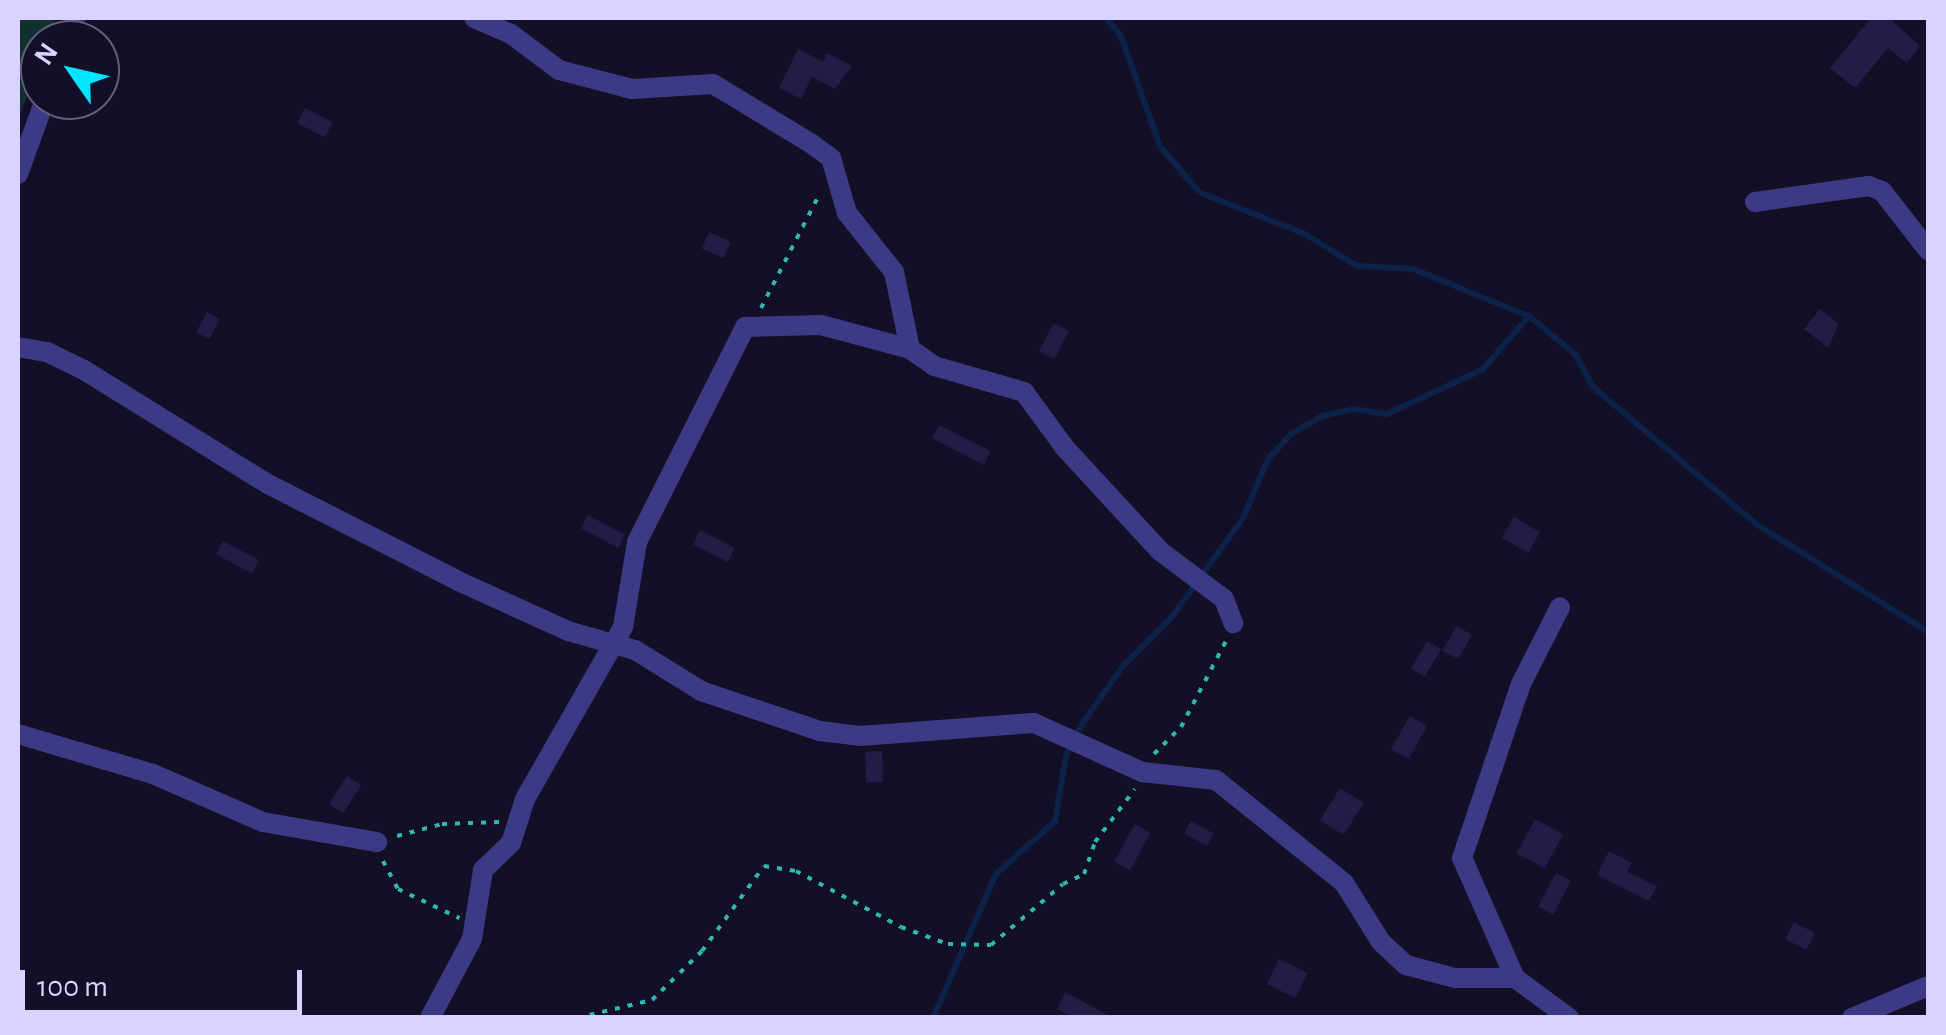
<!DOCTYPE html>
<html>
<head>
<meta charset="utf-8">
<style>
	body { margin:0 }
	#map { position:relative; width:1946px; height:1035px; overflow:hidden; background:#130f26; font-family:"Alegreya Sans",sans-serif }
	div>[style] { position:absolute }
	.green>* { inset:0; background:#12302f }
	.stream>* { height:6px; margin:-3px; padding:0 3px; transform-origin:3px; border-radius:3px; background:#0c2248 }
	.building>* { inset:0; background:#241b47; transform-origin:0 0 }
	.path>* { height:4px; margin-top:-2px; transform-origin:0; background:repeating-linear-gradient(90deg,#2fb8b0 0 5px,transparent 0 13px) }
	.street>* { height:20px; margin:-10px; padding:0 10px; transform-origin:10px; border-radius:10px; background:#3d3a85 }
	span { translate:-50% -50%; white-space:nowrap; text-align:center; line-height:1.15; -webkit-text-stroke:8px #130f26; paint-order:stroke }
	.frame { position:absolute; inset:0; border:20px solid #d9d4ff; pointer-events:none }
	.north { position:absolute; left:20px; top:20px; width:100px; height:100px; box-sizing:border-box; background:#130f26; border:2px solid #625e7d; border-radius:50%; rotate:304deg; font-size:28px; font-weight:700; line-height:40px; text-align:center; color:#d9d4ff }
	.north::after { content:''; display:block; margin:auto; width:35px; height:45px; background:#00e5ff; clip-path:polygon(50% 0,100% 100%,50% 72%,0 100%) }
	.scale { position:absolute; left:20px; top:970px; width:282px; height:45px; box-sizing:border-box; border:5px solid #d9d4ff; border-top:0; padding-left:12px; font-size:30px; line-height:35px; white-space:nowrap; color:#d9d4ff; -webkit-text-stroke:8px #130f26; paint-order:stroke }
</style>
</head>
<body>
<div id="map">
	<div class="green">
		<div style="clip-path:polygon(18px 18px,56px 18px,47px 40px,40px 40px,40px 60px,18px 120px)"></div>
	</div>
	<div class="stream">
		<div style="left:1106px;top:18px;width:23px;rotate:50deg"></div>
		<div style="left:1121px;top:36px;width:117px;rotate:70.5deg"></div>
		<div style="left:1160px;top:146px;width:60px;rotate:49.7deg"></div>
		<div style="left:1199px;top:192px;width:114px;rotate:21.6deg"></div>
		<div style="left:1305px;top:234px;width:61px;rotate:31.6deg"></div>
		<div style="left:1357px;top:266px;width:56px;rotate:3.1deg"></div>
		<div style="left:1413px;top:269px;width:125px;rotate:22.1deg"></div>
		<div style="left:1529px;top:316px;width:60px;rotate:39.6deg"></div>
		<div style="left:1575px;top:354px;width:38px;rotate:61deg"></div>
		<div style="left:1593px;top:387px;width:213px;rotate:40deg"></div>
		<div style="left:1756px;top:524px;width:203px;rotate:32.1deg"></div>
		<div style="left:933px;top:1018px;width:157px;rotate:-66.4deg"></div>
		<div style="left:996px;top:874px;width:79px;rotate:-41.9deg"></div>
		<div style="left:1055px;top:821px;width:66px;rotate:-80.4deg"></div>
		<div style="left:1066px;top:756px;width:36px;rotate:-63deg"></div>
		<div style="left:1082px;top:724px;width:71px;rotate:-54.7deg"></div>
		<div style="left:1123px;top:666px;width:68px;rotate:-45deg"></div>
		<div style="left:1171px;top:618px;width:123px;rotate:-54.2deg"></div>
		<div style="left:1243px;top:518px;width:64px;rotate:-67deg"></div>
		<div style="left:1268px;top:459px;width:34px;rotate:-47deg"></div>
		<div style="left:1291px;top:434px;width:36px;rotate:-30deg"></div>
		<div style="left:1322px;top:416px;width:33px;rotate:-12deg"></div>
		<div style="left:1354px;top:409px;width:33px;rotate:9deg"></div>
		<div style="left:1387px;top:414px;width:105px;rotate:-24.9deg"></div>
		<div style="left:1482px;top:370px;width:72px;rotate:-49deg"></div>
	</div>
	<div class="building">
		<div style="clip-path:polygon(1871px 18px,1889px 18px,1920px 46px,1907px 63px,1888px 48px,1855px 88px,1830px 68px)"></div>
		<div style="clip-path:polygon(798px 49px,823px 62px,827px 53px,852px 66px,835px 89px,812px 77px,801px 99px,779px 88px)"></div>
		<div style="left:305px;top:108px;width:31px;height:17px;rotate:27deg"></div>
		<div style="left:709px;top:232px;width:24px;height:18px;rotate:24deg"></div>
		<div style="clip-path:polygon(1820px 309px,1839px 324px,1828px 348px,1804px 329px)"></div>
		<div style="left:207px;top:312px;width:15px;height:23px;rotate:28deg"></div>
		<div style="left:1054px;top:323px;width:17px;height:32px;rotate:28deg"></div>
		<div style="left:939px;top:425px;width:58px;height:15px;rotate:27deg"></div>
		<div style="left:588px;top:515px;width:42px;height:15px;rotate:28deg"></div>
		<div style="left:1514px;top:517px;width:30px;height:24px;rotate:30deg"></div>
		<div style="left:700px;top:530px;width:39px;height:16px;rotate:27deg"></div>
		<div style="left:223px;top:541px;width:41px;height:15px;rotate:28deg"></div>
		<div style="left:1456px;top:626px;width:18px;height:28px;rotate:29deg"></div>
		<div style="left:1427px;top:641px;width:16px;height:32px;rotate:30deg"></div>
		<div style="left:1410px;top:716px;width:20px;height:38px;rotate:30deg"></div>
		<div style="left:882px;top:751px;width:31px;height:17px;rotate:88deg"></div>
		<div style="left:347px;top:776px;width:17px;height:33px;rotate:33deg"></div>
		<div style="left:1340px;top:788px;width:28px;height:38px;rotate:32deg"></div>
		<div style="left:1535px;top:819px;width:32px;height:39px;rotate:28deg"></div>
		<div style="left:1191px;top:821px;width:26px;height:14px;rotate:29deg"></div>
		<div style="left:1135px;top:824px;width:18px;height:43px;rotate:29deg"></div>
		<div style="clip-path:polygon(1609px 851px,1632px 863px,1627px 872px,1657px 886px,1649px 901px,1597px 875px)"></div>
		<div style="left:1556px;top:873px;width:17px;height:38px;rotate:28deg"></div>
		<div style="left:1794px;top:922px;width:24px;height:19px;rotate:28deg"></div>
		<div style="left:1279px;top:959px;width:32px;height:28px;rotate:26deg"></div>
		<div style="clip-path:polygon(1065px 992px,1114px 1018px,1074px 1018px,1057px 1009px)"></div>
	</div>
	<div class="path">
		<div style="left:761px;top:308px;width:129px;rotate:-62.8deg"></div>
		<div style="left:1154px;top:754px;width:38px;rotate:-45deg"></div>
		<div style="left:1181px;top:727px;width:97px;rotate:-62.4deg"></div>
		<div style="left:397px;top:836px;width:47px;rotate:-14.9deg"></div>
		<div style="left:442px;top:824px;width:58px;rotate:-2deg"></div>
		<div style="left:383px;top:861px;width:32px;rotate:62deg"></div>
		<div style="left:398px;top:889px;width:68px;rotate:25.4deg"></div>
		<div style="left:577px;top:1018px;width:77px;rotate:-13.5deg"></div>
		<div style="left:652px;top:1000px;width:70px;rotate:-44.4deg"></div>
		<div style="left:702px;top:951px;width:105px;rotate:-53.9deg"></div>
		<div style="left:764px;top:866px;width:32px;rotate:9deg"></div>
		<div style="left:796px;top:871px;width:119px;rotate:28.1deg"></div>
		<div style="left:901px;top:927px;width:50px;rotate:19.9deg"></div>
		<div style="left:948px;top:944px;width:43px;rotate:1.3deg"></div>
		<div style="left:991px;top:945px;width:94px;rotate:-40.3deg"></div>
		<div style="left:1063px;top:884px;width:23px;rotate:-25deg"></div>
		<div style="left:1084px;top:874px;width:34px;rotate:-71deg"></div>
		<div style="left:1095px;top:842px;width:66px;rotate:-53deg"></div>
	</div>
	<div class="street">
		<div style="left:67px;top:40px;width:23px;rotate:-70deg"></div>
		<div style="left:18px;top:174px;width:79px;rotate:-70deg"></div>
		<div style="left:1755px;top:202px;width:115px;rotate:-8deg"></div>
		<div style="left:1869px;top:186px;width:14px;rotate:21deg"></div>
		<div style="left:1882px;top:191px;width:75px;rotate:52.1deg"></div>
		<div style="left:18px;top:347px;width:29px;rotate:10deg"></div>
		<div style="left:47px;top:352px;width:41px;rotate:25.9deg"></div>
		<div style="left:84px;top:370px;width:216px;rotate:31.8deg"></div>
		<div style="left:268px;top:484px;width:213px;rotate:27deg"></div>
		<div style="left:458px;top:581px;width:121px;rotate:24.4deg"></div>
		<div style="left:568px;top:631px;width:70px;rotate:15.8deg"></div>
		<div style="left:635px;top:650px;width:78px;rotate:31.8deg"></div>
		<div style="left:701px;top:691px;width:126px;rotate:18.6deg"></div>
		<div style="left:820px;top:731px;width:40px;rotate:7.1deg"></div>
		<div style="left:860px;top:736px;width:174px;rotate:-4.3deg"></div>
		<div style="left:1034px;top:723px;width:119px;rotate:24.4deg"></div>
		<div style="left:1142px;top:772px;width:74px;rotate:6.2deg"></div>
		<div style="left:1216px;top:780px;width:164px;rotate:38.8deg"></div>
		<div style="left:1344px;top:883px;width:70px;rotate:57.9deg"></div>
		<div style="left:1381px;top:942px;width:34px;rotate:43deg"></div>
		<div style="left:1406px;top:965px;width:51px;rotate:14.9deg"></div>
		<div style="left:1455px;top:978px;width:60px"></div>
		<div style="left:1515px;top:978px;width:67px;rotate:36.5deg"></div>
		<div style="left:910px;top:349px;width:29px;rotate:35deg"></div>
		<div style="left:934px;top:366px;width:94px;rotate:16.1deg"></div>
		<div style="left:1024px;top:392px;width:69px;rotate:53.8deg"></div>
		<div style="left:1065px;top:448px;width:140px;rotate:47.3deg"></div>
		<div style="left:1160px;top:551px;width:80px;rotate:36.9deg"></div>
		<div style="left:1224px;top:599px;width:26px;rotate:69deg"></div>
		<div style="left:18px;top:734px;width:141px;rotate:16.5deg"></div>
		<div style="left:153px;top:774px;width:120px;rotate:23.6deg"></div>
		<div style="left:263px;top:822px;width:116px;rotate:10deg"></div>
		<div style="left:1515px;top:978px;width:131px;rotate:-113.8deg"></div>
		<div style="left:1462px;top:858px;width:184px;rotate:-71.3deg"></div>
		<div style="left:1521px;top:684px;width:86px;rotate:-63.1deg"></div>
		<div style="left:430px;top:1018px;width:89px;rotate:-62deg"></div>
		<div style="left:472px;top:939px;width:70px;rotate:-80.9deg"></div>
		<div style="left:483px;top:870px;width:39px;rotate:-44deg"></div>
		<div style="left:511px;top:843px;width:46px;rotate:-72.3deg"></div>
		<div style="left:525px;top:799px;width:198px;rotate:-60.3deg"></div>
		<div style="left:623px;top:627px;width:86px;rotate:-80.6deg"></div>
		<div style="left:637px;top:542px;width:241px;rotate:-63.3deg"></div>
		<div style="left:745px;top:327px;width:76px;rotate:-1.5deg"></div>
		<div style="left:821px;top:325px;width:92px;rotate:15.1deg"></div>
		<div style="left:910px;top:349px;width:79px;rotate:-101.7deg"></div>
		<div style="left:894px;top:272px;width:75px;rotate:-128.5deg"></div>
		<div style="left:847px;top:213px;width:57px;rotate:-106.2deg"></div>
		<div style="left:831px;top:158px;width:24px;rotate:-144deg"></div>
		<div style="left:812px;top:144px;width:116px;rotate:-148.8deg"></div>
		<div style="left:713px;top:84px;width:81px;rotate:176.5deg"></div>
		<div style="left:632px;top:89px;width:75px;rotate:-165.4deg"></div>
		<div style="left:559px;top:70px;width:60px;rotate:-143.1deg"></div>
		<div style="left:511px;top:34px;width:40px;rotate:-156.6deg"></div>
		<div style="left:1852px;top:1018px;width:82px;rotate:-22.8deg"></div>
	</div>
	<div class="frame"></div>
	<div class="north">N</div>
	<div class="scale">100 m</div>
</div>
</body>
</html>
